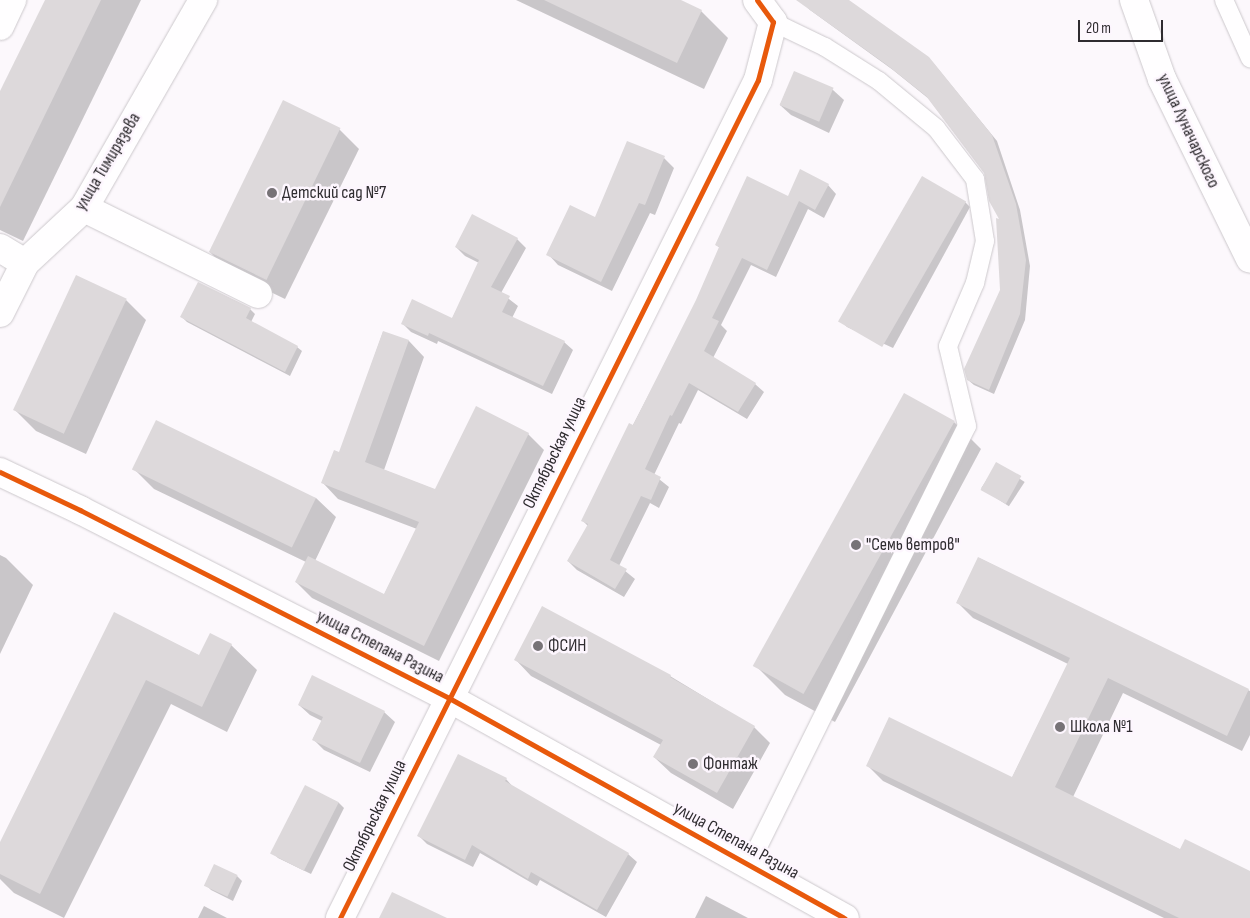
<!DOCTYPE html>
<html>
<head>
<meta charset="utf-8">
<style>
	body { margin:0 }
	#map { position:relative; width:1250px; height:918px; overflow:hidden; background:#fcf8fc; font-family:"Sofia Sans Condensed",sans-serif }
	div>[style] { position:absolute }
	.shadow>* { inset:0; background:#0003; transform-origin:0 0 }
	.building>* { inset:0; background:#ddd9db; transform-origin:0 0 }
	.roads { filter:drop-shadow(0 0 1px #ccc8cc) drop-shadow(0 0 1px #ccc8cc) }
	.lane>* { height:18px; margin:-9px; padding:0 9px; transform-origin:9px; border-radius:9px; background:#fffeff }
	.street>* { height:28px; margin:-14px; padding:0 14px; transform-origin:14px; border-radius:14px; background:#fffeff }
	.secondary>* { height:28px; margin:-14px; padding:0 14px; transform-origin:14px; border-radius:14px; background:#fffeff }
	.cycleway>* { height:5px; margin:-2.5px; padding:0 2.5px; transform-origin:2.5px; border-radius:2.5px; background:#e8590c }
	.dots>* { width:14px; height:14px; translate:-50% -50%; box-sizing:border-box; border:2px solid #fdf6fe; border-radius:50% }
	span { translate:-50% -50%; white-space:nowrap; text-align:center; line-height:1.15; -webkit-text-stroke:5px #fdf6fe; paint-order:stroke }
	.street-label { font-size:18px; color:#2f2c30 }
	.poi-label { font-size:18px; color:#2f2c30 }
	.left { translate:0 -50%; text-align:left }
	.scale { position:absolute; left:1078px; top:20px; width:85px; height:22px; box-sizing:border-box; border:2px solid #2f2c30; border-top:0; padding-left:6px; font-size:15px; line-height:18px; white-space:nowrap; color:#2f2c30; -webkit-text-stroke:4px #fdf6fe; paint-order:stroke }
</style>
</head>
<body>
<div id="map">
	<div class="shadow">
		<div style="clip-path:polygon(46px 0,141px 0,23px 241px,0 230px,0 94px)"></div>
		<div style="clip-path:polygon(516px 0,678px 0,701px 11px,728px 38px,704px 89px)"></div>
		<div style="clip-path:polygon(809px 0,847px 0,934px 64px,997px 141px,1020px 210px,1030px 266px,1025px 320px,994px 394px,974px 385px,968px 380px,1002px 290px,1002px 222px,987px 176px,929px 99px,893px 70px,810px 10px,805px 5px)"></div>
		<div style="clip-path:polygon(795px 72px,833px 90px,844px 100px,829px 133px,791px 115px,780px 105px)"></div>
		<div style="clip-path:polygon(339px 129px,359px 149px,285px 299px,229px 272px,210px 252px)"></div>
		<div style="clip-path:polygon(664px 158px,674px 168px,655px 215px,650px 213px,612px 291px,558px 265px,548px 254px,596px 219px)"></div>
		<div style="clip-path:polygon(828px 185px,836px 194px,824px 218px,808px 209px,776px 277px,751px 265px,721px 325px,727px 331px,713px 358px,755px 384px,764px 392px,747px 419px,698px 390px,681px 424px,679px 423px,654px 475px,669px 487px,659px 508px,650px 503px,619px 566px,635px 579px,624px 597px,577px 570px,568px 561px,588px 526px,583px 521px,698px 300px,720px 248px,716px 245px,788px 197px)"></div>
		<div style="clip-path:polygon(965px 202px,970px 207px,893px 348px,847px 327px,842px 322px)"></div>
		<div style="clip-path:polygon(517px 239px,526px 248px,501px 293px,518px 306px,512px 318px,564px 342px,573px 350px,552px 394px,438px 341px,437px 344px,411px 332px,403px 324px,452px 319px,479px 263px,465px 256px,456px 247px)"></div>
		<div style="clip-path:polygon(126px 300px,146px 320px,86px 454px,36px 431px,16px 411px)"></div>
		<div style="clip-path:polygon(250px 309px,255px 314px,251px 322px,297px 347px,302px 351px,290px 376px,187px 322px,182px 317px)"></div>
		<div style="clip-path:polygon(383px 332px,409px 341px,424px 357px,384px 470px,436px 490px,528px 434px,544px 450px,439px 661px,312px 598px,296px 582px,306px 562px,154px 489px,134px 469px,316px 498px,336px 517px,315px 561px,384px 595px,417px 529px,338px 499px,323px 483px,340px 453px)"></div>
		<div style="clip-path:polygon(954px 422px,981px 449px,835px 722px,785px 695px,758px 668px)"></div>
		<div style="left:997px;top:464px;width:33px;height:29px;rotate:33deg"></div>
		<div style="clip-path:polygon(0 555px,6px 558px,33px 585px,0 654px)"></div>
		<div style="clip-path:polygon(979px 558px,1250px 691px,1250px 735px,1242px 751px,1123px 693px,1073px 797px,1181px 850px,1250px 873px,1250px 918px,1164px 918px,883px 781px,867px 765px,1012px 778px,1068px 664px,973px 618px,957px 602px)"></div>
		<div style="clip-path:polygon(115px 614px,200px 656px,231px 645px,257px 670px,227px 732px,171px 704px,64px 918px,14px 893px,0 879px,0 845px)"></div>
		<div style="clip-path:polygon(515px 659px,670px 676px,754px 727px,770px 743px,733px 809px,671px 773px,654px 757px,661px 745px,531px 676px)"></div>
		<div style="clip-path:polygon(299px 705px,384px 712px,395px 722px,370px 772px,324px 750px,313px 739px,322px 721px,310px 715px)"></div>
		<div style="clip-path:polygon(506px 779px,514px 788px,628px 854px,637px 862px,606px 917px,540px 880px,537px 886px,480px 853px,473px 867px,427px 844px,419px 836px)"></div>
		<div style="clip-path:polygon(306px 787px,339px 803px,344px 808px,311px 874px,278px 858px,273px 853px)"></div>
		<div style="clip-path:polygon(237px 876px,242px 881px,233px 901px,211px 890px,206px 885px)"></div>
		<div style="clip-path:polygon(706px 896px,748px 918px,695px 918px)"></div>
		<div style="clip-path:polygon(204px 906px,227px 918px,198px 918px)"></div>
	</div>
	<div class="building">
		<div style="clip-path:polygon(45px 0,101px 0,0 207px,0 91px)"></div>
		<div style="clip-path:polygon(544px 0,681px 0,702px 10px,677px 63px)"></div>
		<div style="clip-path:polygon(796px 0,849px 0,929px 57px,992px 135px,1016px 204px,1026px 260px,1020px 314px,989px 390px,967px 380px,964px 369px,1000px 290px,996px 218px,999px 219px,989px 201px,984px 173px,926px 96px,887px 65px)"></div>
		<div style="left:794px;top:71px;width:43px;height:37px;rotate:23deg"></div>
		<div style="left:283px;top:100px;width:64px;height:169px;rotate:26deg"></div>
		<div style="clip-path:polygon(627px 141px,665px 156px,645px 205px,639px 203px,601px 282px,546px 255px,570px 205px,595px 217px)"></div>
		<div style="clip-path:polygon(800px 169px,829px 184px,815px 210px,799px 201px,767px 270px,742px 258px,712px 318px,719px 321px,704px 351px,756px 383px,738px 412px,689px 383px,672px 416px,670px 415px,645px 469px,661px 477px,651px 500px,641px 496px,610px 560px,627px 569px,615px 589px,567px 561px,588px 524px,581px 521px,629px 423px,633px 425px,696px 300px,719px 247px,715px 245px,747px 176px,788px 196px)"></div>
		<div style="left:922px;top:176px;width:51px;height:168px;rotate:30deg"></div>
		<div style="clip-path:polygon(472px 214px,518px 238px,491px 287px,510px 296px,502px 312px,565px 341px,543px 386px,429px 333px,428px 336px,401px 324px,412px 299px,452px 318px,479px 260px,455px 247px)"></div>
		<div style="left:76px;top:275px;width:56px;height:149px;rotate:25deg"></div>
		<div style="clip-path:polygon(198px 282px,251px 308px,246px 318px,298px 346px,285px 372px,180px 317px)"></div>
		<div style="clip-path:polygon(383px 331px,409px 340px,365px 462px,435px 489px,476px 406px,529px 433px,424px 646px,295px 582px,308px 556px,384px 594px,419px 522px,321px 483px,334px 450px,339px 452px)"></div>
		<div style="left:904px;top:393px;width:58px;height:312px;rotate:29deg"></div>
		<div style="left:156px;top:420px;width:178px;height:55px;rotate:26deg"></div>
		<div style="left:996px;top:462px;width:29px;height:32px;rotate:29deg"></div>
		<div style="clip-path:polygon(978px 557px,1249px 689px,1227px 736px,1108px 678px,1055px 787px,1180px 849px,1185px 839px,1250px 871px,1250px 918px,1179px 918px,866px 766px,889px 717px,1012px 777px,1070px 658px,956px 603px)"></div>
		<div style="clip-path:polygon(542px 606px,671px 675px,670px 677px,755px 726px,717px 793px,653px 757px,663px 740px,514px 660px)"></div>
		<div style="clip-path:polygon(114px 612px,199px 655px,210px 633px,232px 644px,202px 707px,146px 680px,40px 894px,0 874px,0 842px)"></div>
		<div style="clip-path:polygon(312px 675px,385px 711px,360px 763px,312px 740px,323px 717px,298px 705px)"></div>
		<div style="clip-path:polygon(458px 754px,507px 778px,505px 781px,629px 853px,597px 910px,531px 872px,528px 879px,472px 845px,465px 860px,417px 836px)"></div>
		<div style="left:305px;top:785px;width:38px;height:77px;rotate:27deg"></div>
		<div style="left:214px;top:864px;width:26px;height:24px;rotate:25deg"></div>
		<div style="clip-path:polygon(392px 892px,447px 918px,379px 918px)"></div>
	</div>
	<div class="roads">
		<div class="lane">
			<div style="left:1224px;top:0;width:64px;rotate:65.9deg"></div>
			<div style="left:749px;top:865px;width:490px;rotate:-63.6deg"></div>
			<div style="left:967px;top:426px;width:82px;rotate:-103.4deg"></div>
			<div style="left:948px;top:346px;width:69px;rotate:-66.8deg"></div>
			<div style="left:975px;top:283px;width:43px;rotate:-76.6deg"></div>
			<div style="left:985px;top:241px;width:63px;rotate:-99.2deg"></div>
			<div style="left:975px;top:179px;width:64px;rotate:-127.4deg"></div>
			<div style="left:936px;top:128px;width:74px;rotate:-140.5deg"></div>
			<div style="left:879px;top:81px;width:64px;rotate:-147.8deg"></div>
			<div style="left:825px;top:47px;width:58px;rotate:-154.3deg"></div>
		</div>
		<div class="street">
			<div style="left:0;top:26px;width:29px;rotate:-65deg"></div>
			<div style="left:84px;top:208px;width:194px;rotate:26.3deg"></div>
			<div style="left:0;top:248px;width:29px;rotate:31deg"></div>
			<div style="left:0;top:313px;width:56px;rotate:-63.4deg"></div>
			<div style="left:25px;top:263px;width:81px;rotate:-43deg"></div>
			<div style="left:84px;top:208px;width:240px;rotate:-60.2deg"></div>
			<div style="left:0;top:472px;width:89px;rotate:25.4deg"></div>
			<div style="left:80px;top:510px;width:414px;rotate:27deg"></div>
			<div style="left:449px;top:698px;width:453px;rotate:29.1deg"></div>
			<div style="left:340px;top:918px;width:936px;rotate:-63.49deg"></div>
			<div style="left:758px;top:80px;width:60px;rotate:-75.5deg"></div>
			<div style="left:773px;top:22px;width:27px;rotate:-126deg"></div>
		</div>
		<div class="secondary">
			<div style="left:1134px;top:0;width:84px;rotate:70.5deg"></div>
			<div style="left:1162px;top:79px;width:200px;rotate:63.9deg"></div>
		</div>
	</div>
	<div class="cycleway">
		<div style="left:0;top:472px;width:89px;rotate:25.4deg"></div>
		<div style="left:80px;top:510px;width:414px;rotate:27deg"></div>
		<div style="left:449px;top:698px;width:453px;rotate:29.1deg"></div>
		<div style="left:340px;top:918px;width:936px;rotate:-63.49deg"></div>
		<div style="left:758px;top:80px;width:60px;rotate:-75.5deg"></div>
		<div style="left:773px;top:22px;width:27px;rotate:-126deg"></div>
	</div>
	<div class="dots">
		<div style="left:272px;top:193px;background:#777377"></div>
		<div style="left:856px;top:545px;background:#777377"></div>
		<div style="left:538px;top:646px;background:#777377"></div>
		<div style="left:1060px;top:727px;background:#777377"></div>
		<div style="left:693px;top:764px;background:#777377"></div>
	</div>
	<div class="street-label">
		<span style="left:1188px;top:131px;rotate:65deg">улица Луначарского</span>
		<span style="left:108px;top:162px;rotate:-59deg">улица Тимирязева</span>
		<span style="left:555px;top:453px;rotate:-64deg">Октябрьская улица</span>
		<span style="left:380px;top:647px;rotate:27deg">улица Степана Разина</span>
		<span style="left:375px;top:816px;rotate:-64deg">Октябрьская улица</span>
		<span style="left:736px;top:841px;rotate:29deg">улица Степана Разина</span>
	</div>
	<div class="poi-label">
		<span class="left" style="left:282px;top:193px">Детский сад №7</span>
		<span class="left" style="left:866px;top:545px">"Семь ветров"</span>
		<span class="left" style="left:548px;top:646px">ФСИН</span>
		<span class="left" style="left:1070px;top:727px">Школа №1</span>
		<span class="left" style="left:703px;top:764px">Фонтаж</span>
	</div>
	<div class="scale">20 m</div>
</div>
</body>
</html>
